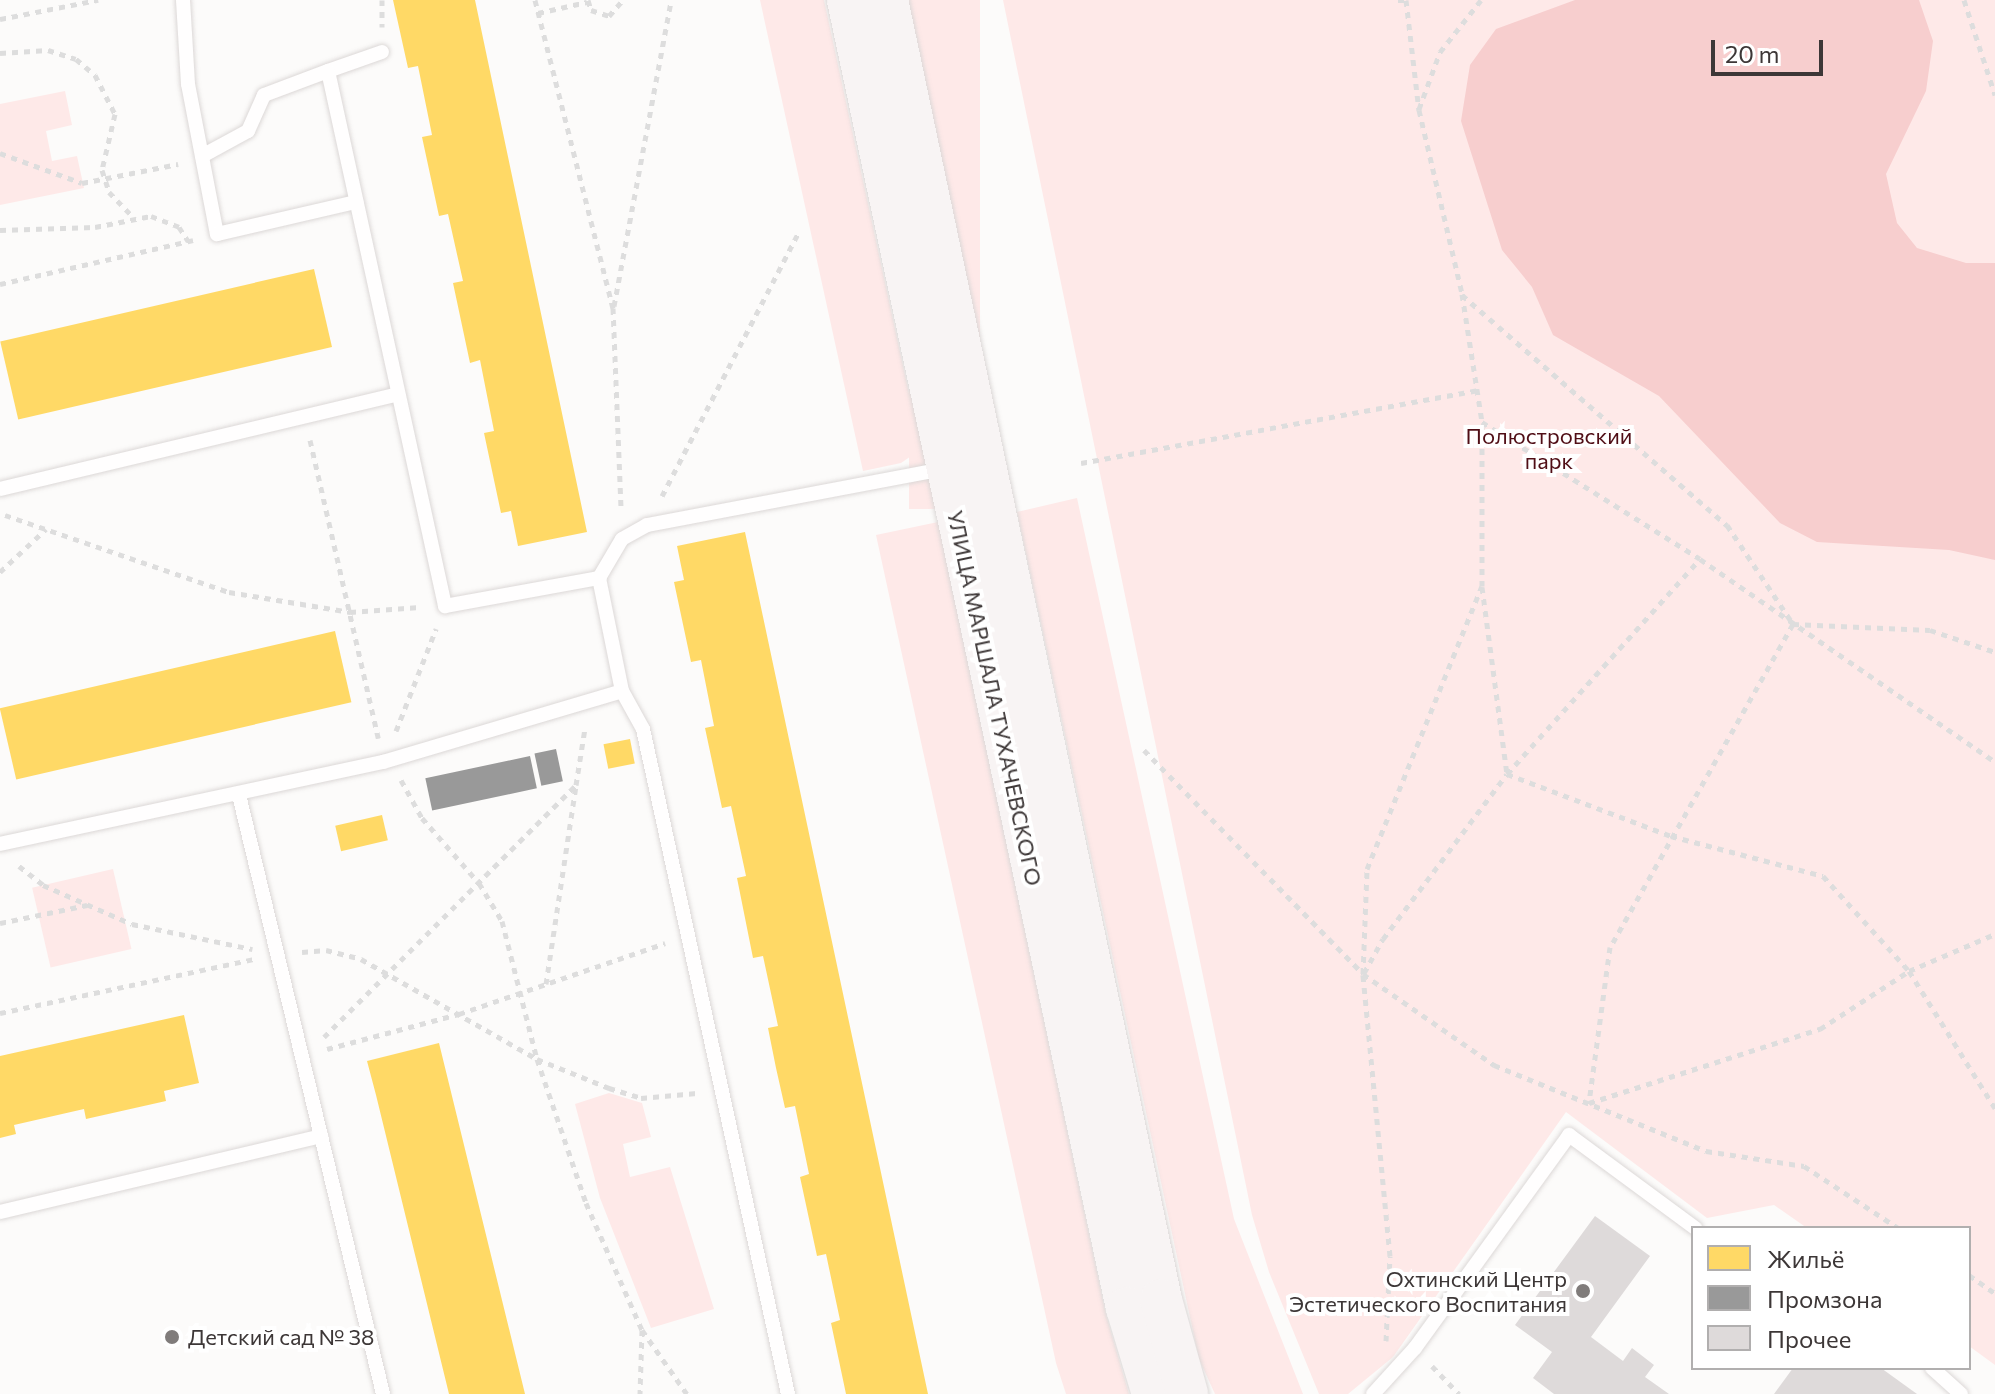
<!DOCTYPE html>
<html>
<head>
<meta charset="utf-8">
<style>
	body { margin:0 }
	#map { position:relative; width:1995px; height:1394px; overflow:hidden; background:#fcfbfa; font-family:Commissioner,sans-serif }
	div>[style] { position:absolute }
	.green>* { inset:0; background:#fee9e8; transform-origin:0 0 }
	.water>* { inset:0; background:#f7cece }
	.homes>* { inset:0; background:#ffd966; transform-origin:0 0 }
	.industry>* { inset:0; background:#999; transform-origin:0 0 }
	.building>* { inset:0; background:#dedada }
	.path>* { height:5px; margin-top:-2.5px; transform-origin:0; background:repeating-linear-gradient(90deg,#ddd 0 6px,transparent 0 12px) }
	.roads { filter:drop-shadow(0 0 2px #dcd8d7) drop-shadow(0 0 2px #dcd8d7) }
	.lane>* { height:14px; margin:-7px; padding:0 7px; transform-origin:7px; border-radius:7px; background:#fffefe }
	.secondary>* { height:42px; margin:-21px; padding:0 21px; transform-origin:21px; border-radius:21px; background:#f8f4f4 }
	.dots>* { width:22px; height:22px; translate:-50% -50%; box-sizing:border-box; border:4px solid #fff; border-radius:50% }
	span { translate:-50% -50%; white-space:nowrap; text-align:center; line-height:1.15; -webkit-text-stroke:8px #fff; paint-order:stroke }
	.park-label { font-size:22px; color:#500e16 }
	.street-label { font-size:22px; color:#3d3737 }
	.poi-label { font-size:22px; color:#3d3737 }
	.right { translate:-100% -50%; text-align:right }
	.left { translate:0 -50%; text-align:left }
	.legend { position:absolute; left:1691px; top:1226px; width:280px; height:144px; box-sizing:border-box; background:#fff; border:2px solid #b1afaf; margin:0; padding:10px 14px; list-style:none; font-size:24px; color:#3d3737 }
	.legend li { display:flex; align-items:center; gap:16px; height:40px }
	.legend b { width:40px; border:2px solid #b1afaf }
	.scale { position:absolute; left:1711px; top:40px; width:112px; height:36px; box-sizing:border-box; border:4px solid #3d3737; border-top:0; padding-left:10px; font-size:24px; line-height:28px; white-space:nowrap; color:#3d3737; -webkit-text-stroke:6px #fff; paint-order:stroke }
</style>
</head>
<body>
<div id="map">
	<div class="green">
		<div style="clip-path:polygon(760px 0,824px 0,920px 444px,917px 452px,901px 463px,863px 471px)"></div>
		<div style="left:909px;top:0;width:71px;height:509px"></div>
		<div style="clip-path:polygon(1003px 0,1995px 0,1995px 1365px,1969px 1346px,1969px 1228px,1807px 1228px,1774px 1205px,1707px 1218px,1566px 1112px,1393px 1357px,1348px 1394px,1319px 1394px,1269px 1272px,1252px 1215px)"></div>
		<div style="clip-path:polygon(65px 91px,72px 125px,46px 131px,52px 161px,77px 156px,84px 188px,0 205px,0 104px)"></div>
		<div style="clip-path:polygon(1077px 498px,1234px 1219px,1303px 1394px,1215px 1394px,1199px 1359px,1017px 512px)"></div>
		<div style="clip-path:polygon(938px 522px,1106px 1315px,1129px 1394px,1066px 1394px,1056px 1363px,876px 535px)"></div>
		<div style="left:113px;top:869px;width:82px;height:83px;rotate:77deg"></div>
		<div style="clip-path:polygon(609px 1093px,642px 1103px,651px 1137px,623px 1144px,630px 1177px,670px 1167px,714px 1309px,651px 1328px,600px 1198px,575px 1104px)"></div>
	</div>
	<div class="water">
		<div style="clip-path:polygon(1575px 0,1919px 0,1933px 41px,1926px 91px,1886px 174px,1897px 223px,1917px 248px,1966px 263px,1995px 263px,1995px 560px,1949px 550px,1817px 542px,1780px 523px,1659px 396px,1553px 335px,1532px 287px,1502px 250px,1461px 121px,1470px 65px,1496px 29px)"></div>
	</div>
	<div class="homes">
		<div style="clip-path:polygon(393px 0,475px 0,587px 532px,518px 546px,511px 511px,501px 513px,484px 433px,494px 431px,480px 360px,470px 363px,453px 283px,463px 281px,448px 214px,439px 216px,422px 137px,432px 135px,418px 66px,408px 68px)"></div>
		<div style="left:314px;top:269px;width:80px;height:322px;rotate:77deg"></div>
		<div style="clip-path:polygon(745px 532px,928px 1394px,846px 1394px,831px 1323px,840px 1320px,826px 1254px,817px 1256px,800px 1177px,809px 1174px,795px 1106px,785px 1108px,776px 1068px,768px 1028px,778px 1026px,763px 956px,753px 958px,737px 878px,746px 876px,731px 806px,722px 808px,705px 728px,714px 726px,701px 660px,691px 662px,674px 582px,684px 580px,677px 546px)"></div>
		<div style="left:335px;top:631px;width:73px;height:344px;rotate:77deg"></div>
		<div style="left:630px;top:739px;width:25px;height:27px;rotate:79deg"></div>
		<div style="left:382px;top:815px;width:26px;height:48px;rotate:77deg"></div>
		<div style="clip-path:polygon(184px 1015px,199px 1083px,164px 1091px,166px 1101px,86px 1119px,84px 1109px,14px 1125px,16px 1134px,0 1138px,0 1056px)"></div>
		<div style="clip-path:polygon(439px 1043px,525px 1394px,449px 1394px,376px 1095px,367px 1061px)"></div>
	</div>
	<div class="industry">
		<div style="left:556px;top:749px;width:33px;height:22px;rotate:78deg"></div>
		<div style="left:530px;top:756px;width:33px;height:107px;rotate:78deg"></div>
	</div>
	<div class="building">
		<div style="clip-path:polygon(1595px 1216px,1650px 1256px,1591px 1337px,1623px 1361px,1632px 1348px,1654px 1365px,1645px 1377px,1669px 1394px,1554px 1394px,1533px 1378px,1552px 1352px,1515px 1325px)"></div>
		<div style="clip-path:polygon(1793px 1368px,1881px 1368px,1917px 1394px,1774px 1394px)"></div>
	</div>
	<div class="path">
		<div style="left:382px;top:0;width:27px;rotate:90deg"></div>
		<div style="left:535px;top:0;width:318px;rotate:75.8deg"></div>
		<div style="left:613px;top:308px;width:201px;rotate:87.7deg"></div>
		<div style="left:588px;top:0;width:10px;rotate:73deg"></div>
		<div style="left:591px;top:10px;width:19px;rotate:18deg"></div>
		<div style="left:609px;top:16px;width:21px;rotate:-49deg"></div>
		<div style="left:1398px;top:0;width:12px"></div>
		<div style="left:1406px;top:0;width:111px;rotate:83.3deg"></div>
		<div style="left:1419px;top:110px;width:189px;rotate:76.8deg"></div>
		<div style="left:1462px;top:294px;width:130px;rotate:81.1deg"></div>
		<div style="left:1482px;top:422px;width:257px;rotate:32.1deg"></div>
		<div style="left:1700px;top:559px;width:358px;rotate:34.5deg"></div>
		<div style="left:1964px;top:0;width:100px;rotate:71.9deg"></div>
		<div style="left:538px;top:13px;width:50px;rotate:-12.7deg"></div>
		<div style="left:0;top:19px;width:100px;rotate:-11deg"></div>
		<div style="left:0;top:53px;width:48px;rotate:-3.6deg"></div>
		<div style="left:48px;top:50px;width:29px;rotate:18deg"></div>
		<div style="left:76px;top:59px;width:25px;rotate:40deg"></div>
		<div style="left:95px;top:75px;width:44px;rotate:62.9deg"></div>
		<div style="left:115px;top:114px;width:57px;rotate:103.1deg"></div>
		<div style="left:102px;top:170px;width:23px;rotate:72deg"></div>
		<div style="left:109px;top:192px;width:37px;rotate:46deg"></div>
		<div style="left:1419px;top:109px;width:61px;rotate:-69.8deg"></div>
		<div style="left:1440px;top:52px;width:66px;rotate:-51.7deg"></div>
		<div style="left:0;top:153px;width:87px;rotate:20.1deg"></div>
		<div style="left:82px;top:183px;width:98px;rotate:-11.2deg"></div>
		<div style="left:0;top:230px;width:95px;rotate:-1.8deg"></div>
		<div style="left:95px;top:227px;width:57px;rotate:-11.1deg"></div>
		<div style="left:151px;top:216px;width:30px;rotate:21deg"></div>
		<div style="left:179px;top:227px;width:17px;rotate:57deg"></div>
		<div style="left:0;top:284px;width:198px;rotate:-12.8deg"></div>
		<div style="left:1462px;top:295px;width:351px;rotate:41deg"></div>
		<div style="left:1727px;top:525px;width:119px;rotate:56.3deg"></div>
		<div style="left:1793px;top:624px;width:137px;rotate:2.5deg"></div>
		<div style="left:1930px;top:630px;width:69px;rotate:18.7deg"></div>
		<div style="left:614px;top:306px;width:311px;rotate:-79.4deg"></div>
		<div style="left:310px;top:440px;width:306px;rotate:77.1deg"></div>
		<div style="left:1081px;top:463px;width:403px;rotate:-10.4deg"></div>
		<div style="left:662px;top:496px;width:295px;rotate:-62.6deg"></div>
		<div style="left:5px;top:515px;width:237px;rotate:19deg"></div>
		<div style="left:229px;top:592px;width:123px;rotate:9.4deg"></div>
		<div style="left:350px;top:612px;width:70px;rotate:-4.1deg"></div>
		<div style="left:0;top:572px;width:63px;rotate:-43.1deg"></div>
		<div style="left:1482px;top:587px;width:189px;rotate:82.4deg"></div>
		<div style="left:1507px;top:774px;width:175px;rotate:20.7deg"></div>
		<div style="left:1671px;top:836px;width:157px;rotate:14.7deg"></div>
		<div style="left:1823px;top:876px;width:128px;rotate:47.8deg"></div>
		<div style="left:1909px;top:971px;width:162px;rotate:57.9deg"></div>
		<div style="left:1793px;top:624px;width:371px;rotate:119.5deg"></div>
		<div style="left:1610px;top:947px;width:157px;rotate:97.7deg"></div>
		<div style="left:1589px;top:1103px;width:243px;rotate:-17.8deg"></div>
		<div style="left:1820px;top:1029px;width:106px;rotate:-33.1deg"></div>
		<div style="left:1909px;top:971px;width:94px;rotate:-23.3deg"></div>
		<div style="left:396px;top:731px;width:110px;rotate:-68.6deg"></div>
		<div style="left:1144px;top:750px;width:313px;rotate:45.6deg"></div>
		<div style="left:1363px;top:974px;width:160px;rotate:34.8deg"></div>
		<div style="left:1494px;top:1065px;width:229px;rotate:22.1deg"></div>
		<div style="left:1706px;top:1151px;width:99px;rotate:8.7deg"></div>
		<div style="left:1804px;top:1166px;width:113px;rotate:33.4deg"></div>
		<div style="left:401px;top:780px;width:43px;rotate:61.1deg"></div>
		<div style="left:422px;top:818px;width:86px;rotate:48.8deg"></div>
		<div style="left:479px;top:883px;width:44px;rotate:58.8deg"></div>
		<div style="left:502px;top:921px;width:142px;rotate:75.8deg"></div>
		<div style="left:537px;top:1059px;width:152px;rotate:71.2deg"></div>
		<div style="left:586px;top:1203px;width:139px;rotate:66.2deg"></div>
		<div style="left:642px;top:1330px;width:64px;rotate:91.8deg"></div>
		<div style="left:19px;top:866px;width:31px;rotate:38deg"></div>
		<div style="left:43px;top:885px;width:97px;rotate:23.7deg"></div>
		<div style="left:132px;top:924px;width:123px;rotate:11.8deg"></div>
		<div style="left:0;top:923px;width:89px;rotate:-11.7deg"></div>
		<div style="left:302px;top:952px;width:24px;rotate:-5deg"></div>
		<div style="left:326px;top:950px;width:36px;rotate:14deg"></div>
		<div style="left:361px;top:959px;width:202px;rotate:29.6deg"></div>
		<div style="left:537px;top:1059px;width:78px;rotate:21.9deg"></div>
		<div style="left:609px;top:1088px;width:34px;rotate:17deg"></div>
		<div style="left:641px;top:1098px;width:56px;rotate:-5.1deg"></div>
		<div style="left:1364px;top:973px;width:39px;rotate:-61deg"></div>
		<div style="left:1383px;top:939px;width:206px;rotate:-53.1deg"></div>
		<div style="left:1507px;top:774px;width:289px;rotate:-48.1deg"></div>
		<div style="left:546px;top:984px;width:200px;rotate:-81.4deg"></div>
		<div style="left:0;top:1013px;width:259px;rotate:-12deg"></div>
		<div style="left:324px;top:1037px;width:356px;rotate:-45deg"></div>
		<div style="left:576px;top:785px;width:58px;rotate:-81deg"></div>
		<div style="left:327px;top:1049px;width:137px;rotate:-14.9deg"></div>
		<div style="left:459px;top:1014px;width:218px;rotate:-19deg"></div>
		<div style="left:1969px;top:1275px;width:32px;rotate:35deg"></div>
		<div style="left:642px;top:1330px;width:78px;rotate:54.9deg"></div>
		<div style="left:1386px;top:1341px;width:85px;rotate:-87.3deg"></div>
		<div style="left:1390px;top:1256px;width:283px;rotate:-95.5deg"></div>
		<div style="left:1363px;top:974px;width:105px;rotate:-87.8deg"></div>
		<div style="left:1367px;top:869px;width:305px;rotate:-67.9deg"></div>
		<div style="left:1482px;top:586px;width:163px;rotate:-90deg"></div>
		<div style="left:1432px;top:1366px;width:39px;rotate:46deg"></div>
	</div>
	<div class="roads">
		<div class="lane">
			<div style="left:183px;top:0;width:84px;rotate:86.6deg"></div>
			<div style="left:188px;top:84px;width:153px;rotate:79.1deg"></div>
			<div style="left:217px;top:234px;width:143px;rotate:-13deg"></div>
			<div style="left:382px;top:52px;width:57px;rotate:160.6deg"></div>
			<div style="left:328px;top:71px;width:548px;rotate:77.66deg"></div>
			<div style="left:445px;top:606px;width:157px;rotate:-10.3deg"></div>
			<div style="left:202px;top:156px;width:52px;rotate:-28.5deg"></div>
			<div style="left:248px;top:131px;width:39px;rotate:-66deg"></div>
			<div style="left:264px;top:95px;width:68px;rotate:-20.6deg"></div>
			<div style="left:0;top:489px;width:409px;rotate:-13.4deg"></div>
			<div style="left:622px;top:691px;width:115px;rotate:-101.5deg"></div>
			<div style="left:599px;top:578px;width:45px;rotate:-59.5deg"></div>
			<div style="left:622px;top:539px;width:29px;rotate:-29deg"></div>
			<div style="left:647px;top:525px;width:302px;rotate:-10.7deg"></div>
			<div style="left:239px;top:795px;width:616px;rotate:76.48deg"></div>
			<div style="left:0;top:844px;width:392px;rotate:-12.1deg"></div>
			<div style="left:383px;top:762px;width:249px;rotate:-16.5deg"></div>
			<div style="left:622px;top:691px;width:43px;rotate:61.1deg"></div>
			<div style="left:643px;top:729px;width:681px;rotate:77.7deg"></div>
			<div style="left:0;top:1212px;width:330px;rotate:-13.3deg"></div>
			<div style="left:1932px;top:1368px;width:39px;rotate:42deg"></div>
			<div style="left:1373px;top:1394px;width:62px;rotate:-47.6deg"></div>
			<div style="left:1415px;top:1348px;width:263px;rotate:-54.1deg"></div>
			<div style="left:1569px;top:1135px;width:157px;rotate:36.4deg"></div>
		</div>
		<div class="secondary">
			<div style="left:848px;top:0;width:1337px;rotate:77.96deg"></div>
			<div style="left:1127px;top:1308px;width:90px;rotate:73.2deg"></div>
			<div style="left:887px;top:0;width:1329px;rotate:78.1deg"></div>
			<div style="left:1161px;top:1300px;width:98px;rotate:74.5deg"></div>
		</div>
	</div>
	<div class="dots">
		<div style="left:1583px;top:1291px;background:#807c7b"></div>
		<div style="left:172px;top:1337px;background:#807c7b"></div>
	</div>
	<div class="park-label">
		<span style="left:1549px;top:448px">Полюстровский<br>парк</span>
	</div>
	<div class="street-label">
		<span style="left:995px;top:698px;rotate:78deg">УЛИЦА МАРШАЛА ТУХАЧЕВСКОГО</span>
	</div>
	<div class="poi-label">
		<span class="right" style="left:1567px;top:1291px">Охтинский Центр<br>Эстетического Воспитания</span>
		<span class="left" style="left:188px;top:1337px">Детский сад № 38</span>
	</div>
	<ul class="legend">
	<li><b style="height:22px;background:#ffd966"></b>Жильё</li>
	<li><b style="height:22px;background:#999"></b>Промзона</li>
	<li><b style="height:22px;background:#dedada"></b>Прочее</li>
	</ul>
	<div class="scale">20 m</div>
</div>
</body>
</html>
